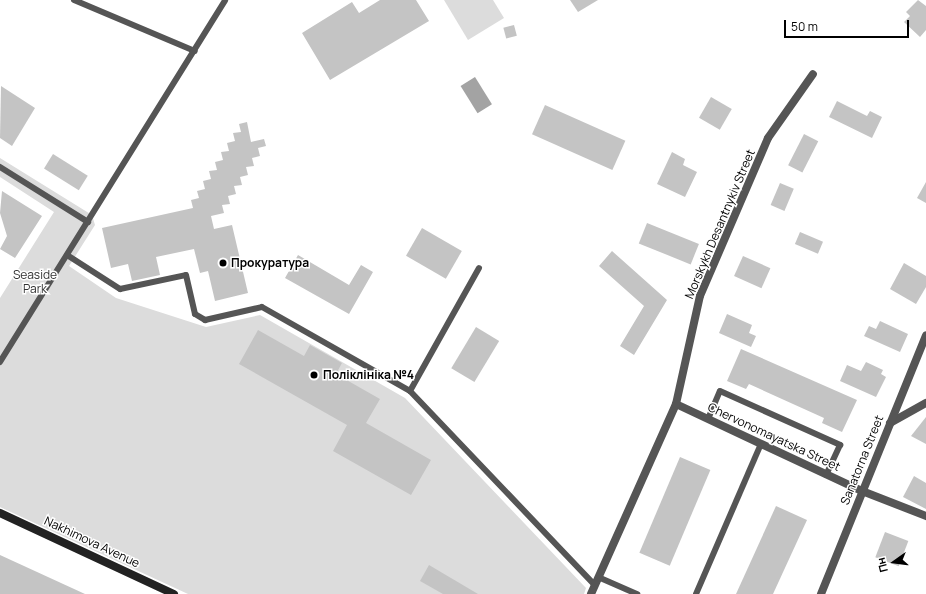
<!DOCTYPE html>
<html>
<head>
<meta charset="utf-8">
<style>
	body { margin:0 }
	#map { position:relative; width:926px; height:594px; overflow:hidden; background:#fff; font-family:Manrope,sans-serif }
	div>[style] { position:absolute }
	.green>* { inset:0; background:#dcdcdc }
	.water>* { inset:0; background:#a3a3a3; transform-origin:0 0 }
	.building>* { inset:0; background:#c4c4c4; transform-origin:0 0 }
	.lane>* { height:6px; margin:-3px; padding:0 3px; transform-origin:3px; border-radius:3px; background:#555 }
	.street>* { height:8px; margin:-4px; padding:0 4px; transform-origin:4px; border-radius:4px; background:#555 }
	.secondary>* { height:8px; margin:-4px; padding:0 4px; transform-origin:4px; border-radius:4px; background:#222 }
	.dots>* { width:11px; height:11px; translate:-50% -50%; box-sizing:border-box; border:2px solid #fff; border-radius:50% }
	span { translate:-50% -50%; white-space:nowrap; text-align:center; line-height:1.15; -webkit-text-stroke:3px #fff; paint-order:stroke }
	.street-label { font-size:12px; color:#000 }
	.poi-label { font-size:12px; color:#000; font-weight:700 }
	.left { translate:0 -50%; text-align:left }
	.park-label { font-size:12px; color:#333 }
	.north { position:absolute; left:874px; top:542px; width:40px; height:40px; -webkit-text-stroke:3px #fff; paint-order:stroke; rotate:256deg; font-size:11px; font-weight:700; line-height:16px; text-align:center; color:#000 }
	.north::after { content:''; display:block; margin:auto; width:14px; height:18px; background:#000; clip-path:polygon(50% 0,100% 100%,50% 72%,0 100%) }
	.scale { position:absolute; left:784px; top:20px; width:125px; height:18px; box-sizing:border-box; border:2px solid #000; border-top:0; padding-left:5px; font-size:12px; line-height:14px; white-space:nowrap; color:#000; -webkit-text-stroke:3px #fff; paint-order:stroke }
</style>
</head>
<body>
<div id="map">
	<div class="green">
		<div style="clip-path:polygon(444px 0,493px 0,504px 18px,468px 40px)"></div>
		<div style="clip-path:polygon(0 158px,92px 215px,95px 225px,69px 266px,116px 298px,206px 327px,260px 315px,405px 398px,586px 588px,584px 594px,188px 594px,0 507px,0 298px,54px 212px,0 177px)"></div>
	</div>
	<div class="water">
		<div style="left:475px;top:77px;width:32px;height:17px;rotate:58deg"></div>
	</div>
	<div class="building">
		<div style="clip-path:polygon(380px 0,416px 0,429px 21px,330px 80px,302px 33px,352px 2px,359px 13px)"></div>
		<div style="clip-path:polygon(570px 0,598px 0,578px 12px)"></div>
		<div style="clip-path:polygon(918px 0,926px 6px,926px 30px,920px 37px,904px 22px,910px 16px,906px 12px)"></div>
		<div style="left:514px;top:25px;width:11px;height:11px;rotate:75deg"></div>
		<div style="clip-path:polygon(1px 86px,35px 108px,12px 146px,0 138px)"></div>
		<div style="left:711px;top:97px;width:24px;height:24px;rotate:30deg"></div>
		<div style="clip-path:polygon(837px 101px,867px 116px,870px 111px,882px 117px,872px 138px,829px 117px)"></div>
		<div style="left:545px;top:105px;width:88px;height:32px;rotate:24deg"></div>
		<div style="clip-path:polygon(247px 122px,251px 142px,264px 139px,266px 146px,258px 148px,260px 156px,252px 158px,254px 166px,246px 167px,248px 175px,240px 177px,242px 185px,234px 186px,236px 194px,228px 196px,230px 204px,222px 205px,224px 213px,211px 216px,214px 229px,232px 225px,248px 293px,215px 301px,208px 271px,200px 273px,194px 249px,156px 257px,160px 275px,132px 281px,128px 264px,111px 268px,102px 228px,193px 208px,191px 200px,199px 198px,197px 191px,205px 189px,203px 181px,211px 179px,209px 171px,217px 170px,215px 162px,223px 160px,221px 152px,229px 151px,227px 143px,235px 141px,233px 133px,241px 132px,239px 124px)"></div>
		<div style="left:804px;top:134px;width:16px;height:35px;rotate:27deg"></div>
		<div style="clip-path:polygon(672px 152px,685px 159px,683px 165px,697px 172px,685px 197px,657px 184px)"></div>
		<div style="left:53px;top:154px;width:41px;height:17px;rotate:32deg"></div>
		<div style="clip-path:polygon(926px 182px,926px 203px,917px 198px)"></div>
		<div style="left:780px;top:183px;width:15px;height:24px;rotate:23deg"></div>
		<div style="clip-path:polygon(2px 191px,42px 216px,15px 258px,0 249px,7px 236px,0 213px)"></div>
		<div style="left:647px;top:223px;width:56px;height:22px;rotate:22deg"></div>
		<div style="left:422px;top:228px;width:46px;height:32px;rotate:30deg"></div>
		<div style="left:800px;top:232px;width:25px;height:13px;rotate:23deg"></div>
		<div style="clip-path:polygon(612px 251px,667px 300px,634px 355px,620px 346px,644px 306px,599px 266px)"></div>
		<div style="clip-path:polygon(298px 255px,349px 285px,361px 265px,373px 272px,349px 314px,285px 278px)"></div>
		<div style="left:743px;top:256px;width:30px;height:22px;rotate:24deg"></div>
		<div style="clip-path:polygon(904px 263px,926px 276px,926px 287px,916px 304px,890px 289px)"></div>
		<div style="clip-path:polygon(727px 314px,752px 325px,749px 333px,756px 336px,751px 347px,719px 333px)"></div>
		<div style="clip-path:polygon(880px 321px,908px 334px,900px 352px,864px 336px,869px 326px,876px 329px)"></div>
		<div style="left:476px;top:327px;width:27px;height:48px;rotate:31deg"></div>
		<div style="clip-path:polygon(258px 330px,304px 356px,310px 345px,342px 363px,336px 374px,380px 399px,366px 423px,431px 460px,411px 495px,333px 451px,347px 425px,239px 364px)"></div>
		<div style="clip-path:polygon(741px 349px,857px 400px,842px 432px,822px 423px,824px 418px,749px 384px,746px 389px,727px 381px)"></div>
		<div style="clip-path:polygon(866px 362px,883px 370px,881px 374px,886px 377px,876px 397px,840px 381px,847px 365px,861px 371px)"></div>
		<div style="clip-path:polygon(926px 417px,926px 444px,911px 436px)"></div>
		<div style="left:680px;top:457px;width:33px;height:104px;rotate:23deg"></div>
		<div style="clip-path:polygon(914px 476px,926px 483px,926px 509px,903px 497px)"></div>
		<div style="clip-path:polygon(776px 506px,807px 520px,773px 594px,736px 594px)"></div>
		<div style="left:885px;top:532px;width:25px;height:27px;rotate:21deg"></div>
		<div style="clip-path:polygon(0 555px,85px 594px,0 594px)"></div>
		<div style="clip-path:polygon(429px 565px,478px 594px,443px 594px,420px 581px)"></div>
	</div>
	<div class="lane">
		<div style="left:74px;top:0;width:131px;rotate:22.9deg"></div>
		<div style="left:0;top:167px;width:104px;rotate:32deg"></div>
		<div style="left:67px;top:255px;width:63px;rotate:32.7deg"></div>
		<div style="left:120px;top:289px;width:67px;rotate:-12deg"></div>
		<div style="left:186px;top:275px;width:40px;rotate:77deg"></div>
		<div style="left:195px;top:314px;width:12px;rotate:31deg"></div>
		<div style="left:205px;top:320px;width:58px;rotate:-12.8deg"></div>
		<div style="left:262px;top:307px;width:170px;rotate:29.6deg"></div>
		<div style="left:410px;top:391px;width:268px;rotate:46.4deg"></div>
		<div style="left:0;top:362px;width:426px;rotate:-58.1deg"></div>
		<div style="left:410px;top:391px;width:141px;rotate:-60.7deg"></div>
		<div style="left:708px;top:419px;width:30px;rotate:-67deg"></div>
		<div style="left:720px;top:391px;width:132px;rotate:24.2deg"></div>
		<div style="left:840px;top:445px;width:33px;rotate:115deg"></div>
		<div style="left:598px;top:577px;width:43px;rotate:23.6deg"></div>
		<div style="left:696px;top:594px;width:163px;rotate:-66.6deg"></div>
	</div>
	<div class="street">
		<div style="left:676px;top:404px;width:205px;rotate:25.1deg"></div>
		<div style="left:862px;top:491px;width:69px;rotate:21.3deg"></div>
		<div style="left:890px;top:423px;width:41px;rotate:-29.1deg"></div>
		<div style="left:591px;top:594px;width:208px;rotate:-65.9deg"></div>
		<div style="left:676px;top:404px;width:111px;rotate:-77.5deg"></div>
		<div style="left:700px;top:296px;width:172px;rotate:-66.7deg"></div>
		<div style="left:768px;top:138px;width:78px;rotate:-54.9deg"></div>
		<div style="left:821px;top:594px;width:279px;rotate:-67.9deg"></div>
	</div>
	<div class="secondary">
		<div style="left:0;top:513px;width:192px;rotate:25deg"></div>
	</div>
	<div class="dots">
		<div style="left:223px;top:263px;background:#000"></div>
		<div style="left:314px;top:375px;background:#000"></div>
	</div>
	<div class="street-label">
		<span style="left:720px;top:224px;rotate:-67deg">Morskykh Desantnykiv Street</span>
		<span style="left:774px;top:437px;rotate:25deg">Chervonomayatska Street</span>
		<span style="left:862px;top:460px;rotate:-68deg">Sanatorna Street</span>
		<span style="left:92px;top:542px;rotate:25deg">Nakhimova Avenue</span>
	</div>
	<div class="poi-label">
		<span class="left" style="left:231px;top:263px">Прокуратура</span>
		<span class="left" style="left:323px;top:375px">Поліклініка №4</span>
	</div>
	<div class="park-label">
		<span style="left:35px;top:282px">Seaside<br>Park</span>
	</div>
	<div class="north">Пн</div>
	<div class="scale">50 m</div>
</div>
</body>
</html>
